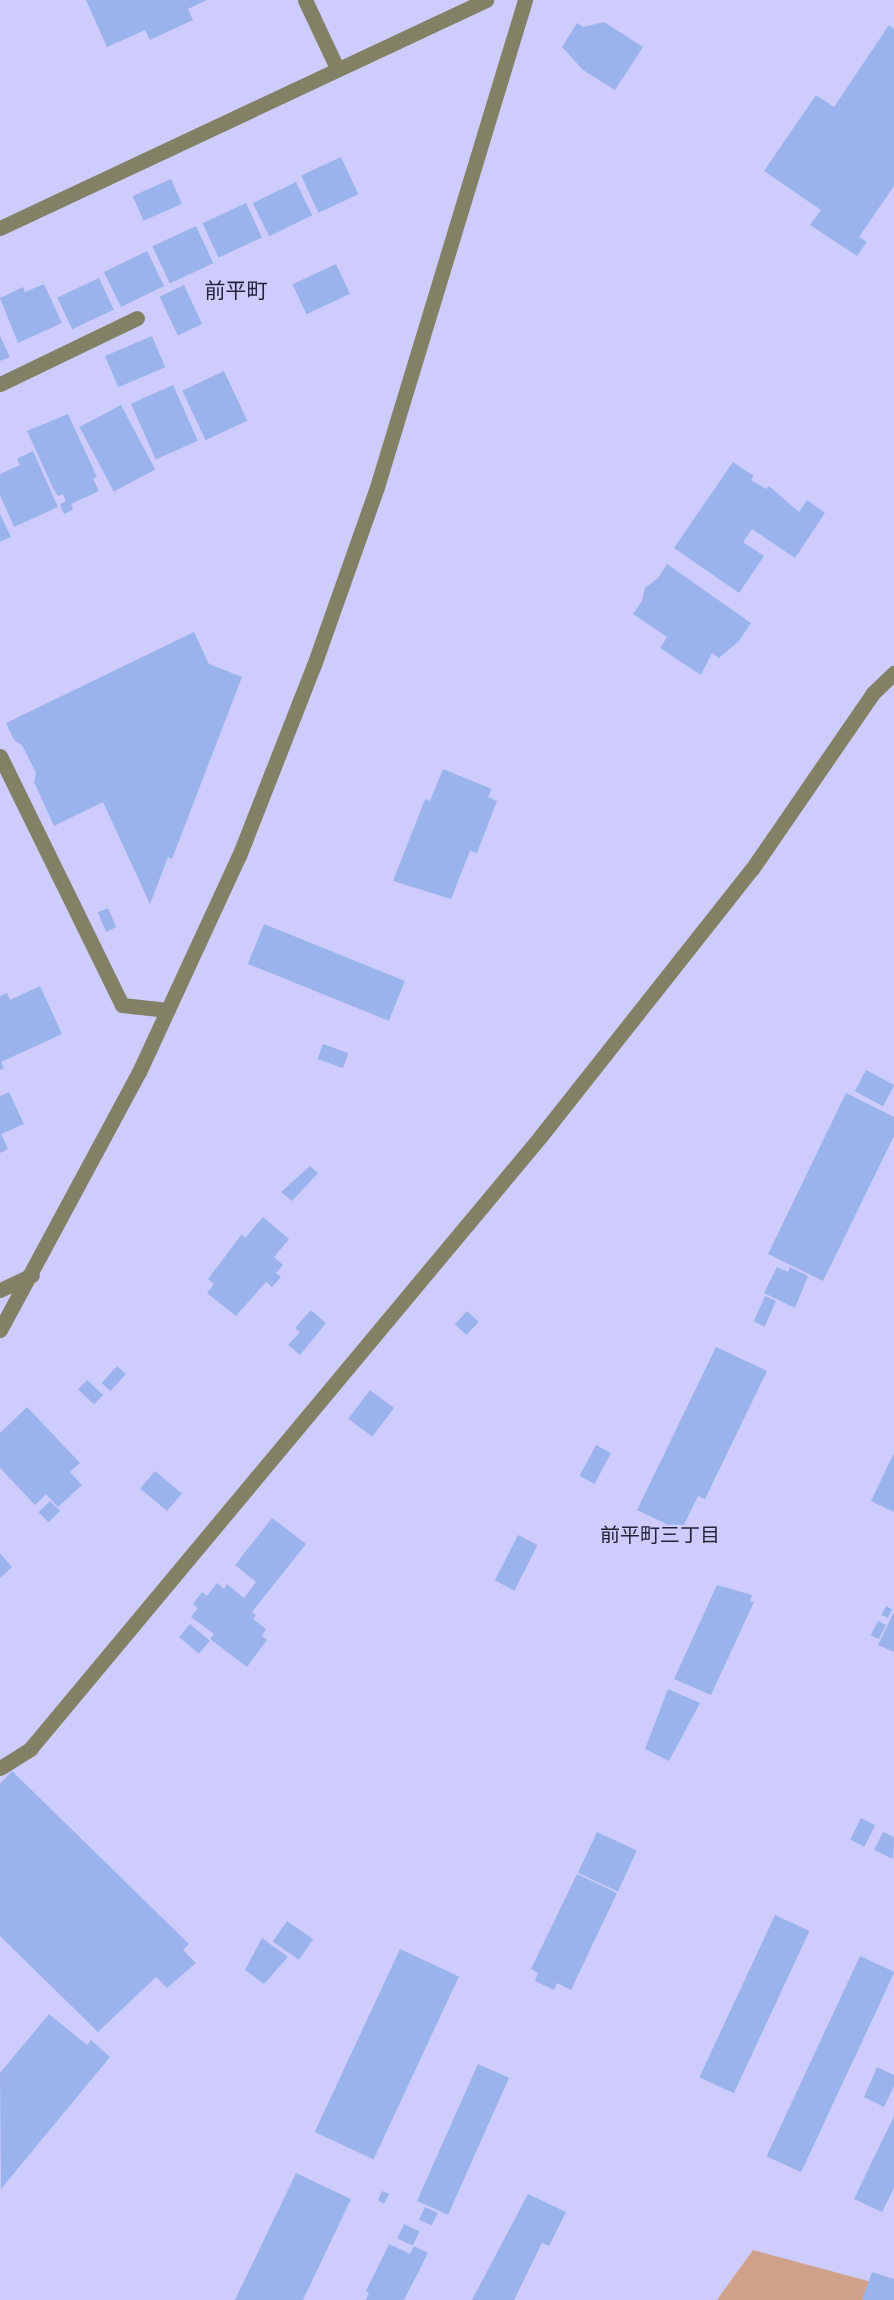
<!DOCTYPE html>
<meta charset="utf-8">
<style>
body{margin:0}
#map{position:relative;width:894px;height:2300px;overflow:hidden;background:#ceccfd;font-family:Roboto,"Noto Sans JP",sans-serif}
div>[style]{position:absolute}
.green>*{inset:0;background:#cfa18b}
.building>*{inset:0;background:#9bb3ec;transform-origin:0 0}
.minor>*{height:15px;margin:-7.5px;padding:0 7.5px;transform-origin:7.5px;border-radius:7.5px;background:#828166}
span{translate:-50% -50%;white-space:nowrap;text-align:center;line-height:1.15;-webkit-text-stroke:4.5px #ceccfd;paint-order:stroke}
.neighbourhood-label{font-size:20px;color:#25233a}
.quarter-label{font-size:21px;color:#25233a}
</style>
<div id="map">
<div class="green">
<i style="clip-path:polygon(753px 2250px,894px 2288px,894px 2300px,717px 2300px)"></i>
</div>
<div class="building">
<i style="clip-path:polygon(86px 0,207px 0,188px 9px,193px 20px,150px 40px,145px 30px,107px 47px)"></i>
<i style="clip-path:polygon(604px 22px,643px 47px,615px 90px,583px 70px,562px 47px,577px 23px,583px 27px)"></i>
<i style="clip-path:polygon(889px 25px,894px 29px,894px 186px,859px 237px,867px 242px,857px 256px,810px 225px,821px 210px,764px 171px,816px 95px,834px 107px)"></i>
<i style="left:341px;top:157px;width:41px;height:44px;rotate:65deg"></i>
<i style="left:171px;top:179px;width:27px;height:42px;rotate:66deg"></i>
<i style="left:296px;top:182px;width:37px;height:48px;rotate:64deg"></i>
<i style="left:246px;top:203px;width:38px;height:48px;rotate:65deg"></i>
<i style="left:196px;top:226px;width:41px;height:48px;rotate:65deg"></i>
<i style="left:147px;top:251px;width:39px;height:48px;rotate:64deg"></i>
<i style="left:336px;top:264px;width:33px;height:48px;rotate:65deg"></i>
<i style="left:99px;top:278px;width:35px;height:46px;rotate:65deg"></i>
<i style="clip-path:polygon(44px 284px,62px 323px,18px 343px,0 298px,23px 287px,25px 292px)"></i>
<i style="left:184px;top:285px;width:43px;height:27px;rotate:65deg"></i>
<i style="clip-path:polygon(0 336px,10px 357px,0 361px)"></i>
<i style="left:152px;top:336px;width:34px;height:51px;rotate:67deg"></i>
<i style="left:224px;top:371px;width:55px;height:46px;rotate:65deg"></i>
<i style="left:173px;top:385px;width:61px;height:46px;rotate:66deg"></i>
<i style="left:121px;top:405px;width:73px;height:47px;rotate:62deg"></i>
<i style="clip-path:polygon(68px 414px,97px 477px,93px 479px,99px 491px,71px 504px,73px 510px,64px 514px,60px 504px,66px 501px,63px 494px,58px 496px,53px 488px,27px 431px)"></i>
<i style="clip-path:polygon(33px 451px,58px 507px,14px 527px,0 495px,0 474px,20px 465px,17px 459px)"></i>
<i style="clip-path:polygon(733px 462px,754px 476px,751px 480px,766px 489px,769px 486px,799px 512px,807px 500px,825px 513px,795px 558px,752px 529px,743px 542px,764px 556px,739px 593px,674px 548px)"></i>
<i style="clip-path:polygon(0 514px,11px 537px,0 542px)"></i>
<i style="clip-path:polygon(667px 564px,751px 623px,739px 641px,719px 658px,712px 653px,701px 675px,660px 648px,667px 637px,633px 614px,642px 601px,645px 588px,658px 578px)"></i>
<i style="clip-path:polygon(194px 632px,209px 664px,242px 677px,172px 859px,168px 857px,150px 904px,103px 802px,54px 826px,34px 782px,36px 773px,22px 745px,14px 740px,6px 723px)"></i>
<i style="clip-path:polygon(443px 769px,492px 789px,488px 797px,497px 801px,477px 853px,470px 851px,451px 899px,393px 881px,425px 799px,430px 801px)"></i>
<i style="left:108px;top:908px;width:21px;height:11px;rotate:67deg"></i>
<i style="left:264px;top:924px;width:152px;height:43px;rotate:22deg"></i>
<i style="clip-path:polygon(40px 986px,62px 1034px,1px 1062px,4px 1068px,0 1070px,0 996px,7px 993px,10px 1000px)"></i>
<i style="left:323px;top:1044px;width:27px;height:16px;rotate:20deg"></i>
<i style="left:866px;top:1070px;width:32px;height:24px;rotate:28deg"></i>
<i style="clip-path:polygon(9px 1092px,24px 1124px,1px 1134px,8px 1149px,0 1153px,0 1096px)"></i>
<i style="clip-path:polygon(846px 1093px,894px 1117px,894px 1136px,823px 1281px,768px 1254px)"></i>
<i style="clip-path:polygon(310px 1166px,318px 1173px,292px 1201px,281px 1192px)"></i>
<i style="clip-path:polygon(263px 1217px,289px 1239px,274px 1257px,283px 1265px,276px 1273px,281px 1277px,272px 1287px,266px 1282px,236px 1316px,207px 1293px,214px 1284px,208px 1279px,242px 1234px,245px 1238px)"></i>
<i style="clip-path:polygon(777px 1267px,788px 1272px,790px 1267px,808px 1276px,795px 1308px,764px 1293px)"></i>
<i style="left:765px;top:1296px;width:12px;height:28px;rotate:24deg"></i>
<i style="clip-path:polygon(311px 1310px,326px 1323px,300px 1355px,288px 1345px,300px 1332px,295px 1328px)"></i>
<i style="left:467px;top:1311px;width:16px;height:18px;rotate:43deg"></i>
<i style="clip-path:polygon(716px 1347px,767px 1371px,705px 1499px,698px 1496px,681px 1531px,637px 1510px)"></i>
<i style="left:117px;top:1366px;width:12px;height:23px;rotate:42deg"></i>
<i style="left:87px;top:1380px;width:22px;height:13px;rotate:43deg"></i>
<i style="left:370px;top:1390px;width:30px;height:36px;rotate:37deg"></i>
<i style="clip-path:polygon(27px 1407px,80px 1463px,70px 1472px,82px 1485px,58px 1507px,46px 1494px,35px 1505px,0 1468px,0 1433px)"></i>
<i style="left:596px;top:1445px;width:17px;height:35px;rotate:28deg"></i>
<i style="clip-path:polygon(894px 1453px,894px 1512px,871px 1501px)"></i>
<i style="left:155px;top:1471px;width:35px;height:23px;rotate:40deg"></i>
<i style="left:50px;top:1501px;width:14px;height:16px;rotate:45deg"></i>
<i style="clip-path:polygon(272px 1518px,306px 1544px,252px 1612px,256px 1615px,253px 1619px,266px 1629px,262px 1636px,267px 1640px,247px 1667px,210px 1639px,214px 1634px,191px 1617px,198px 1608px,193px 1604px,202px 1592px,207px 1596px,217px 1583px,224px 1589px,227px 1584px,244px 1598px,256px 1582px,235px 1565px)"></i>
<i style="left:518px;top:1535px;width:22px;height:51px;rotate:27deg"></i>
<i style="clip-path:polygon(0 1553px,12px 1567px,0 1578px)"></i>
<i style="clip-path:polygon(717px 1585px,752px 1595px,750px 1601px,754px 1602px,711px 1695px,674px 1679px)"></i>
<i style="left:886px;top:1606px;width:7px;height:10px;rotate:27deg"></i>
<i style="clip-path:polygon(894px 1612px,894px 1652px,878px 1645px)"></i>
<i style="left:878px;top:1621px;width:9px;height:16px;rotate:27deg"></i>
<i style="left:190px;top:1624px;width:26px;height:17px;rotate:40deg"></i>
<i style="clip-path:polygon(668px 1689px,700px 1703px,669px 1761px,645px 1749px)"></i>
<i style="clip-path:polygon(12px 1771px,189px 1944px,183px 1950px,196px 1963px,167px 1988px,156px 1977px,98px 2032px,0 1936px,0 1784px)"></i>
<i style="left:861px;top:1818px;width:16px;height:24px;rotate:27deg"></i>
<i style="left:597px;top:1832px;width:44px;height:45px;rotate:25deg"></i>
<i style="clip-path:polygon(883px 1832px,894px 1837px,893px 1859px,874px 1850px)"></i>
<i style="clip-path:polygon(577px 1874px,617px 1893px,571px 1990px,557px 1983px,554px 1990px,535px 1981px,538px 1973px,531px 1969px)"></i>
<i style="left:775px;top:1915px;width:38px;height:179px;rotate:25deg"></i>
<i style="left:287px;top:1921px;width:32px;height:25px;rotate:35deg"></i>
<i style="clip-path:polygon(262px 1938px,288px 1957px,264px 1984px,245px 1970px)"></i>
<i style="left:400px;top:1949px;width:65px;height:202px;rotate:25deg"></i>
<i style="left:860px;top:1956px;width:38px;height:221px;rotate:25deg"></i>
<i style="clip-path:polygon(49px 2014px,87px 2045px,91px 2040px,110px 2057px,1px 2189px,0 2073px)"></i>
<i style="left:478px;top:2064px;width:34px;height:150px;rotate:24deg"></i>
<i style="clip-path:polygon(877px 2067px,894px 2075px,894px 2086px,884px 2107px,864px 2097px)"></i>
<i style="clip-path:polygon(894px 2116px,894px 2188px,882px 2212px,854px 2199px)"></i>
<i style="clip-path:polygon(296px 2173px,351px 2199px,303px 2300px,235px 2300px)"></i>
<i style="clip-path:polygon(382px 2191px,389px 2194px,384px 2204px,378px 2200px)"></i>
<i style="clip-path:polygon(528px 2194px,566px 2212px,549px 2246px,542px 2243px,514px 2300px,472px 2300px)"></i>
<i style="left:425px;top:2207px;width:14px;height:14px;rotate:25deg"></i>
<i style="left:404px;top:2224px;width:17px;height:16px;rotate:25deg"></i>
<i style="clip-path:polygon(389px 2244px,410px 2254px,414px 2246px,428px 2253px,404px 2300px,366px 2300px,369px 2293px,366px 2291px)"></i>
<i style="clip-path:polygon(872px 2272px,894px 2279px,894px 2300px,862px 2300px)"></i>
</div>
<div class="minor">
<i style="left:305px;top:0;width:75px;rotate:64.8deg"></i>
<i style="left:0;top:228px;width:537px;rotate:-25.13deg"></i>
<i style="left:0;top:384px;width:152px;rotate:-25.7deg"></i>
<i style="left:0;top:756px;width:277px;rotate:63.9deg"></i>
<i style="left:122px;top:1005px;width:46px;rotate:6.2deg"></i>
<i style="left:0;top:1290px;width:35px;rotate:-25deg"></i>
<i style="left:0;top:1330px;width:293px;rotate:-61.7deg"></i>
<i style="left:139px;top:1072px;width:238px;rotate:-65.2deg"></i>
<i style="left:239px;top:856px;width:205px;rotate:-68.6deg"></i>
<i style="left:314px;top:665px;width:189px;rotate:-70.5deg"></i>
<i style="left:377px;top:487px;width:509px;rotate:-73.1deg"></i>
<i style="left:0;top:1768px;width:36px;rotate:-32deg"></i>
<i style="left:30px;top:1749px;width:797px;rotate:-50.19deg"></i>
<i style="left:540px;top:1137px;width:342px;rotate:-51.7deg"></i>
<i style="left:752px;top:869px;width:214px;rotate:-55.5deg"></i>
<i style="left:873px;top:693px;width:29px;rotate:-44deg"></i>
</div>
<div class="neighbourhood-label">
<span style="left:660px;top:1535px">前平町三丁目</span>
</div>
<div class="quarter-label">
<span style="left:236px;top:291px">前平町</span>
</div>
</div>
